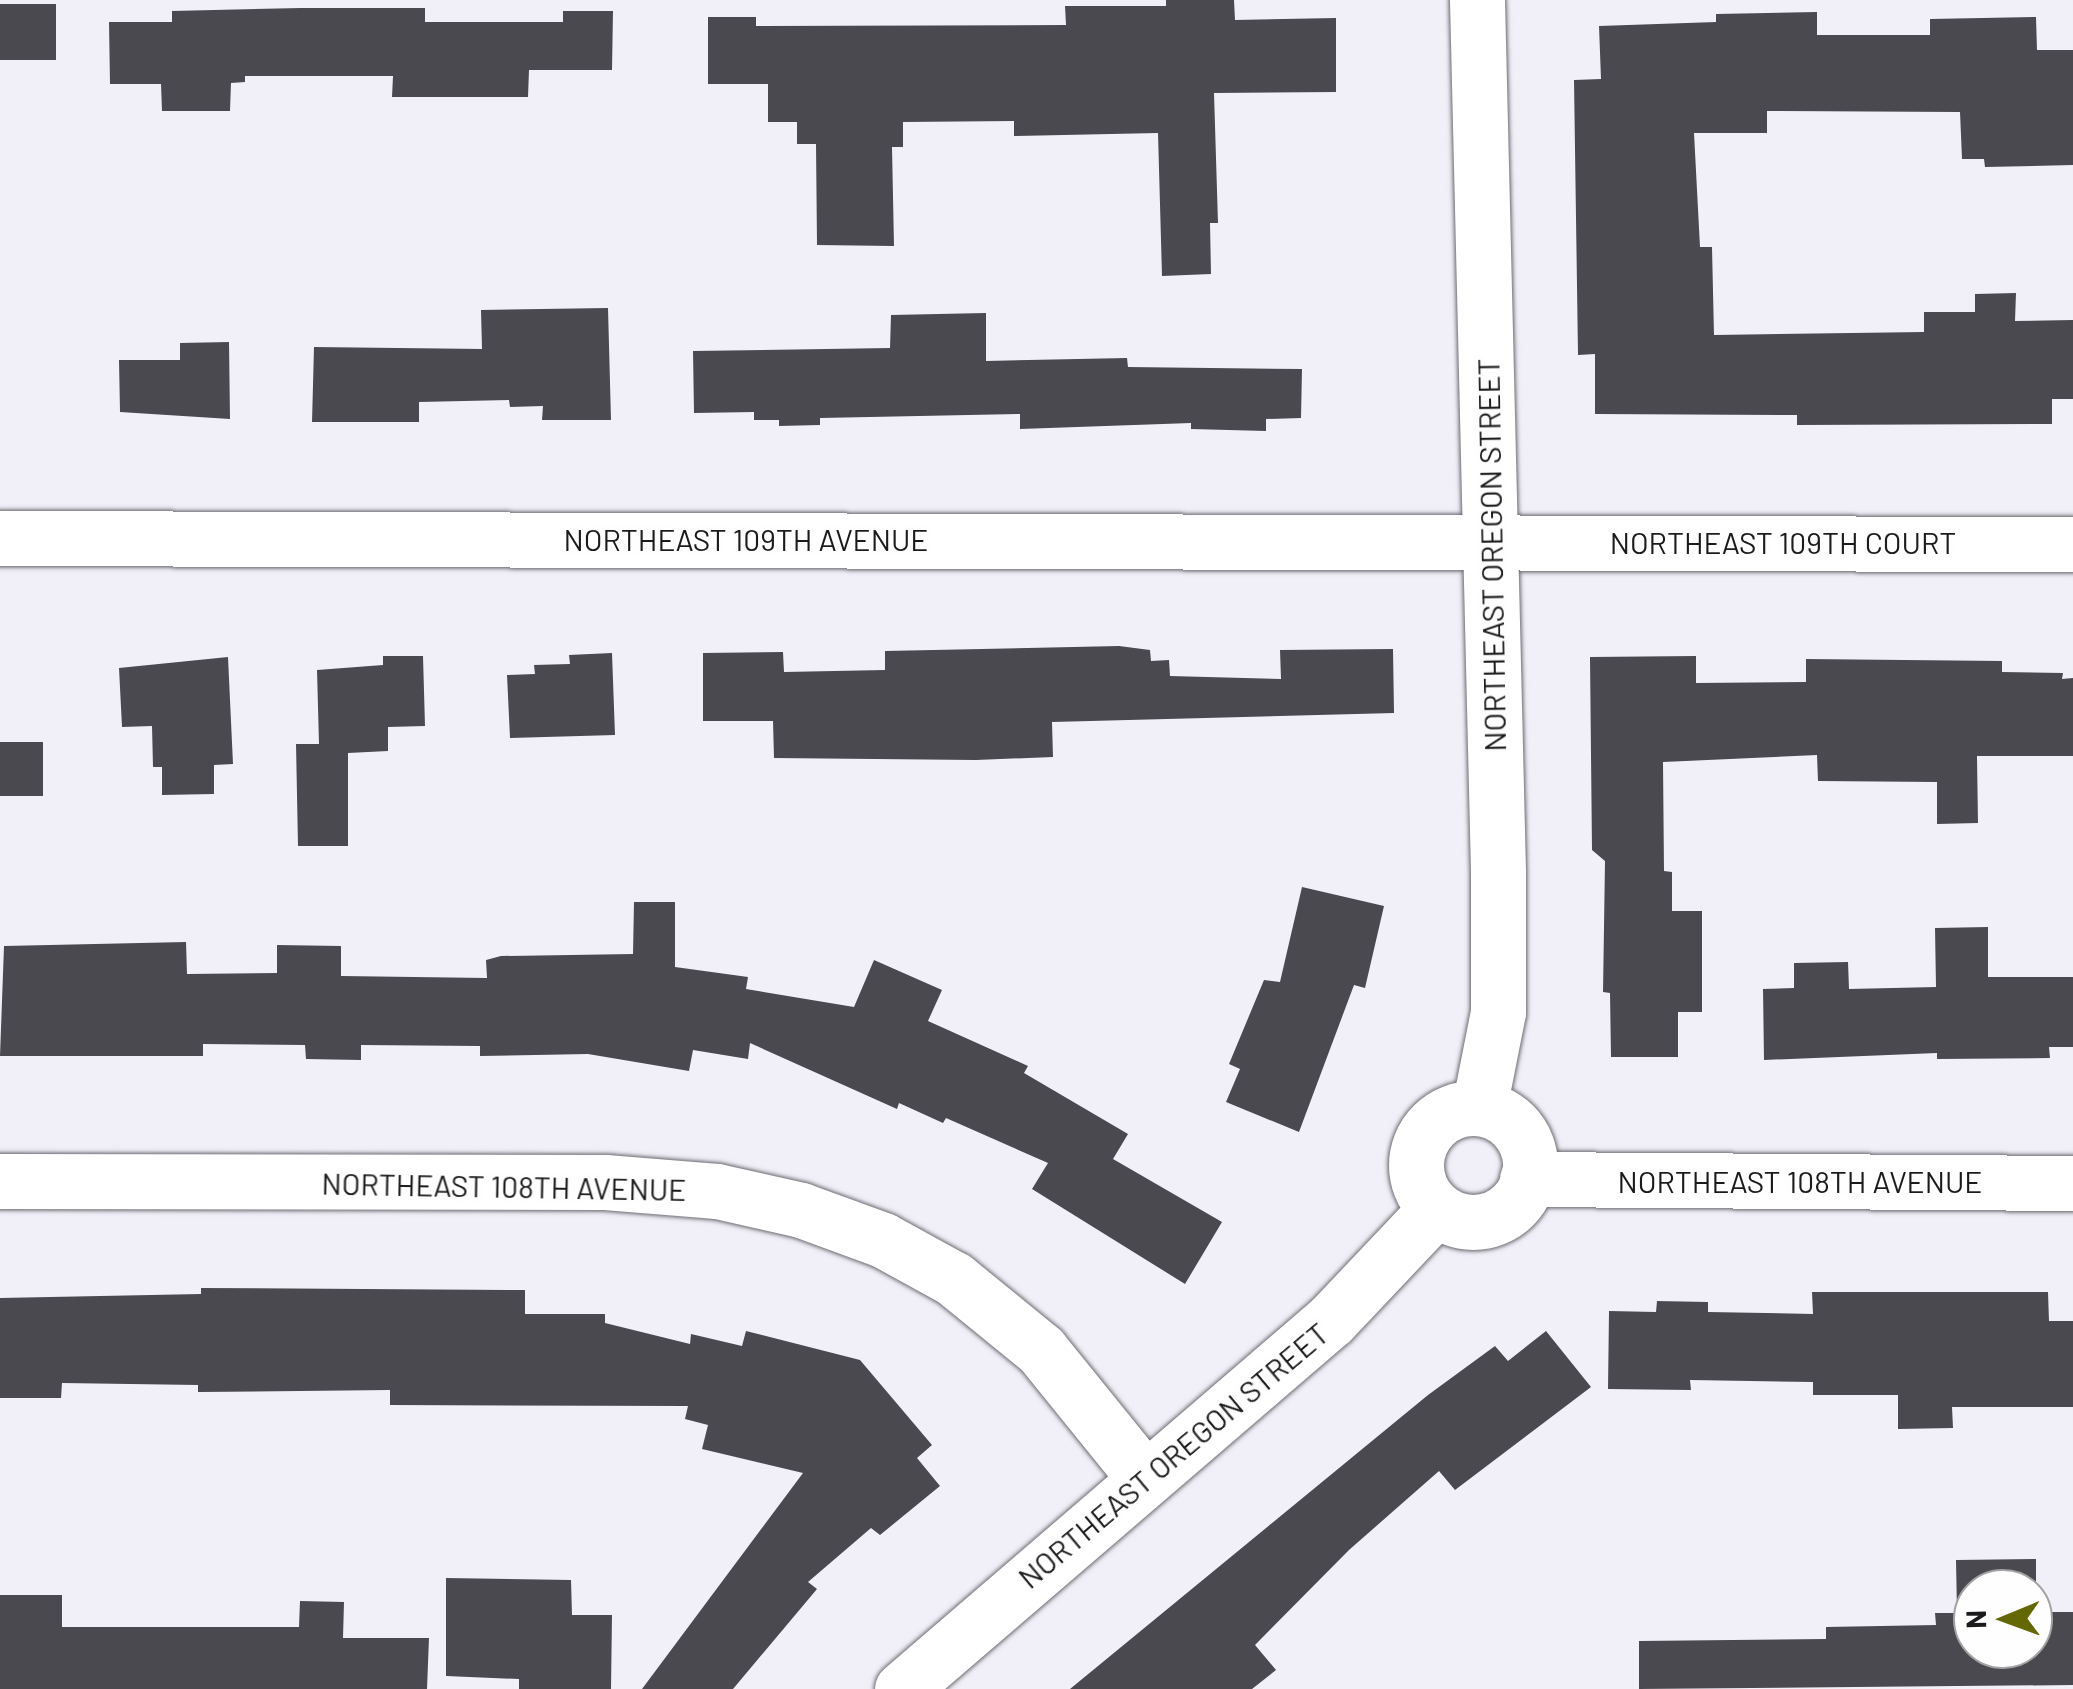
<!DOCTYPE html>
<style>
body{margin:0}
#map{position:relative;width:2073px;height:1689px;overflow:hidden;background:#f1f0f8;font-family:Barlow,sans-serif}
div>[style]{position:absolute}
.building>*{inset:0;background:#4a494f;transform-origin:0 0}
.roads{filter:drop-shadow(0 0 2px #6d6c73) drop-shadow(0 0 2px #6d6c73)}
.minor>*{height:55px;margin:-27.5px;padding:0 27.5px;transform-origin:27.5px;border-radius:27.5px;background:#fff}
.minor>.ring{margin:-27.5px;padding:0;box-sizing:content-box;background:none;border:55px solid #fff;border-radius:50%}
span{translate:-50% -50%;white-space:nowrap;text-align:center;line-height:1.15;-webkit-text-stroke:10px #fefefe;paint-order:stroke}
.street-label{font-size:30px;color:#1b1b1d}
.north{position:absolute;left:1953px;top:1569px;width:100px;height:100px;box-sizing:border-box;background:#fefefe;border:2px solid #a3a3a4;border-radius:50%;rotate:269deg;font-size:28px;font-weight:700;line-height:40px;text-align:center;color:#1b1b1d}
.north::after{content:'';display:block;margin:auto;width:35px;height:45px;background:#636704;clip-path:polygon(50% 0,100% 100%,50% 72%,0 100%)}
</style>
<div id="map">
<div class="building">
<i style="clip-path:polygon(1166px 0,1234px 0,1235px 20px,1336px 18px,1336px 92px,1214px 93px,1218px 223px,1210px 223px,1211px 274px,1162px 276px,1158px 133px,1014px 136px,1014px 121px,903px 122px,903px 147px,892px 147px,894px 246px,817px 245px,816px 144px,797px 144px,797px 122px,768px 122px,768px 84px,708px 84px,708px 17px,756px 17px,756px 26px,1066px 25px,1065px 6px,1166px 6px)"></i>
<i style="left:0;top:4px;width:56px;height:56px"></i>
<i style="clip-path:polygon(301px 8px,425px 8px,425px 22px,563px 22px,563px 11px,613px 11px,612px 70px,529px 70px,528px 97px,392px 97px,393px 76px,245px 76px,245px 82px,231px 83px,230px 111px,162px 111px,161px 84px,110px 84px,109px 22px,172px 22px,172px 11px)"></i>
<i style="clip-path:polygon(1817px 12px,1817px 35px,1930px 35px,1930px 19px,2036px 17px,2037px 50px,2073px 50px,2073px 165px,1985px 167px,1984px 159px,1962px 159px,1960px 112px,1767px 111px,1767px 133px,1694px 133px,1700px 247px,1712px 247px,1714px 335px,1924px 332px,1924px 312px,1975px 312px,1975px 294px,2016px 293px,2015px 321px,2073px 320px,2073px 399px,2052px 399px,2052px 424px,1797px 425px,1797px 415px,1595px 414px,1595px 354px,1578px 355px,1574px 80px,1601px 79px,1599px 26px,1716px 22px,1716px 14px)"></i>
<i style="clip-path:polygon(608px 308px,611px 420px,542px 420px,543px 406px,510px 407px,509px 400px,419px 402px,419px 422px,312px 422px,314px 347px,482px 349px,481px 310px)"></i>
<i style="clip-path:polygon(986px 313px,986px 361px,1127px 358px,1128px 367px,1302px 369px,1301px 418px,1266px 419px,1266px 431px,1191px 429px,1191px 423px,1020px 429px,1020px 414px,820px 418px,820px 425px,779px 426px,779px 420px,754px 420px,754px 412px,694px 413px,693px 351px,890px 348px,891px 315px)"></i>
<i style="clip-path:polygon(229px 342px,230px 419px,120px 412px,119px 360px,180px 360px,180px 343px)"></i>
<i style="clip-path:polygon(1119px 646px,1150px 650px,1151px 661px,1169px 660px,1170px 676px,1281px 679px,1280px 650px,1393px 649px,1394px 713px,1052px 722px,1053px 757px,976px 760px,774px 758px,773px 721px,703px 721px,703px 653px,783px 652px,784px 672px,885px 670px,885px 651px)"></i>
<i style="clip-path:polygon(612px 653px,615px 735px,510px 738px,507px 675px,535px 674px,534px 665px,570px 664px,569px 655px)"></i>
<i style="clip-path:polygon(383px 656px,423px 656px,425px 726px,388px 727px,388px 751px,348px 753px,348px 846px,298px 846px,296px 744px,319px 744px,317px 670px,383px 665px)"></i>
<i style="clip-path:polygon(1696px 656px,1696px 683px,1806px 682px,1806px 659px,2002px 661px,2002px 672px,2063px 673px,2062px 679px,2073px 678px,2073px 756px,1977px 756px,1978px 823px,1937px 824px,1937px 782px,1818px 781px,1817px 755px,1663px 762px,1664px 871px,1672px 872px,1672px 911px,1702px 911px,1702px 1012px,1678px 1012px,1678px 1057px,1611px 1057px,1610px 993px,1603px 992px,1605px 861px,1592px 850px,1590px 657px)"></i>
<i style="clip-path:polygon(228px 657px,233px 764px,214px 765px,214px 794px,162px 795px,162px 767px,153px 767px,152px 726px,122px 727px,119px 668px)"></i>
<i style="left:0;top:742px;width:43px;height:54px"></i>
<i style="clip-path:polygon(1302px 887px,1384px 906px,1365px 988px,1354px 985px,1299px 1132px,1226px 1102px,1240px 1069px,1229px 1064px,1264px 980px,1280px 982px)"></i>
<i style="clip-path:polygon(634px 902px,675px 902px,675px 967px,748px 977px,746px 989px,854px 1007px,874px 960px,942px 990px,928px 1021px,1028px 1066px,1024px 1073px,1128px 1134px,1113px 1159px,1222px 1222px,1185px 1284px,1032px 1189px,1048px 1163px,946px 1118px,943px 1123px,899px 1103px,897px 1109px,750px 1043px,748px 1059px,693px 1050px,689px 1071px,588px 1054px,480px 1056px,480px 1046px,361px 1045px,361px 1060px,306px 1059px,305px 1045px,203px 1044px,203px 1056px,0 1056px,4px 946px,186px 942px,187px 974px,277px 973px,277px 945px,341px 946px,341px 976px,487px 978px,486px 960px,501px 956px,633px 954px)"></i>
<i style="clip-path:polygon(1988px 927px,1988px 977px,2073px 977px,2073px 1047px,2049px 1047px,2050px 1058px,1937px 1059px,1937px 1053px,1764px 1060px,1763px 989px,1794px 988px,1794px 963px,1848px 962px,1849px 989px,1936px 987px,1935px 928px)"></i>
<i style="clip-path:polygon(201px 1288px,525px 1290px,525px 1314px,605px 1314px,605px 1323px,690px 1344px,691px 1334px,742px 1346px,746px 1331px,860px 1360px,932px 1445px,917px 1458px,940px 1486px,880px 1535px,871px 1528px,808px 1582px,817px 1589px,733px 1689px,642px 1689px,803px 1473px,702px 1449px,708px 1425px,685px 1419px,688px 1406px,390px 1405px,390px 1390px,198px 1392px,198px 1385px,62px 1383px,61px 1398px,0 1398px,0 1298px,201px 1294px)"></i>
<i style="clip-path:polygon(1812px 1292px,2048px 1292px,2049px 1321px,2073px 1321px,2073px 1407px,1952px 1407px,1953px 1428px,1898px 1429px,1898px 1395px,1813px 1395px,1813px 1382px,1690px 1380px,1691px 1390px,1608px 1389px,1609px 1311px,1656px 1312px,1657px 1301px,1708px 1302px,1708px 1312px,1813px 1314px)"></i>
<i style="clip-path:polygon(1546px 1331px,1591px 1387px,1455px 1490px,1439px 1471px,1349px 1550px,1255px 1645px,1276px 1670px,1252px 1689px,1070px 1689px,1428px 1395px,1495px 1346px,1508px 1361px)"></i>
<i style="clip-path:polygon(evenodd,2036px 1559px,2036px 1612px,2073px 1612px,2073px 1685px,1639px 1689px,1639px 1641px,1826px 1639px,1826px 1627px,1936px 1625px,1935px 1613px,1957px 1613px,1956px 1560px,2036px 1559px,1973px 1589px,2033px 1589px,2033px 1649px,1973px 1649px,1973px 1589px)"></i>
<i style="clip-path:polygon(446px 1578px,571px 1580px,572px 1615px,612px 1615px,611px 1689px,519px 1689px,519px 1679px,446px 1676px)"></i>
<i style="clip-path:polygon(0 1595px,62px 1595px,62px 1627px,299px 1627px,300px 1601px,344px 1602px,343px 1638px,429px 1638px,427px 1689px,0 1689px)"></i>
</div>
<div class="roads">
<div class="minor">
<i style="left:1477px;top:0;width:873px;rotate:88.62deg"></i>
<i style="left:1498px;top:873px;width:139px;rotate:90deg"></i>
<i style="left:1498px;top:1012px;width:98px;rotate:101.2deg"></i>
<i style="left:0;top:538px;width:2073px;rotate:0.17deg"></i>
<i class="ring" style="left:1416px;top:1108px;width:59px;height:59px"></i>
<i style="left:1527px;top:1179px;width:546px;rotate:0.42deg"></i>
<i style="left:0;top:1181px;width:605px;rotate:0.09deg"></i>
<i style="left:605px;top:1182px;width:112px;rotate:4.6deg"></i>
<i style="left:717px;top:1191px;width:86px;rotate:12.7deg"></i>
<i style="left:801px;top:1210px;width:87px;rotate:20.1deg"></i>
<i style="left:883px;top:1240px;width:81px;rotate:28.8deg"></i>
<i style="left:954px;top:1279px;width:112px;rotate:39.2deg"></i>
<i style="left:1041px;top:1350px;width:164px;rotate:51deg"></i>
<i style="left:902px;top:1689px;width:566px;rotate:-40.7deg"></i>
<i style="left:1331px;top:1320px;width:150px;rotate:-46.6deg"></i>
</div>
</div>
<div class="street-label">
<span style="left:746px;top:539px">NORTHEAST 109TH AVENUE</span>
<span style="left:1783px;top:542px">NORTHEAST 109TH COURT</span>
<span style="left:1491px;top:555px;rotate:-91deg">NORTHEAST OREGON STREET</span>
<span style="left:1800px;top:1181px">NORTHEAST 108TH AVENUE</span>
<span style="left:504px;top:1186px;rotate:1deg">NORTHEAST 108TH AVENUE</span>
<span style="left:1173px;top:1455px;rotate:-40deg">NORTHEAST OREGON STREET</span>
</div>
<div class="north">N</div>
</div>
